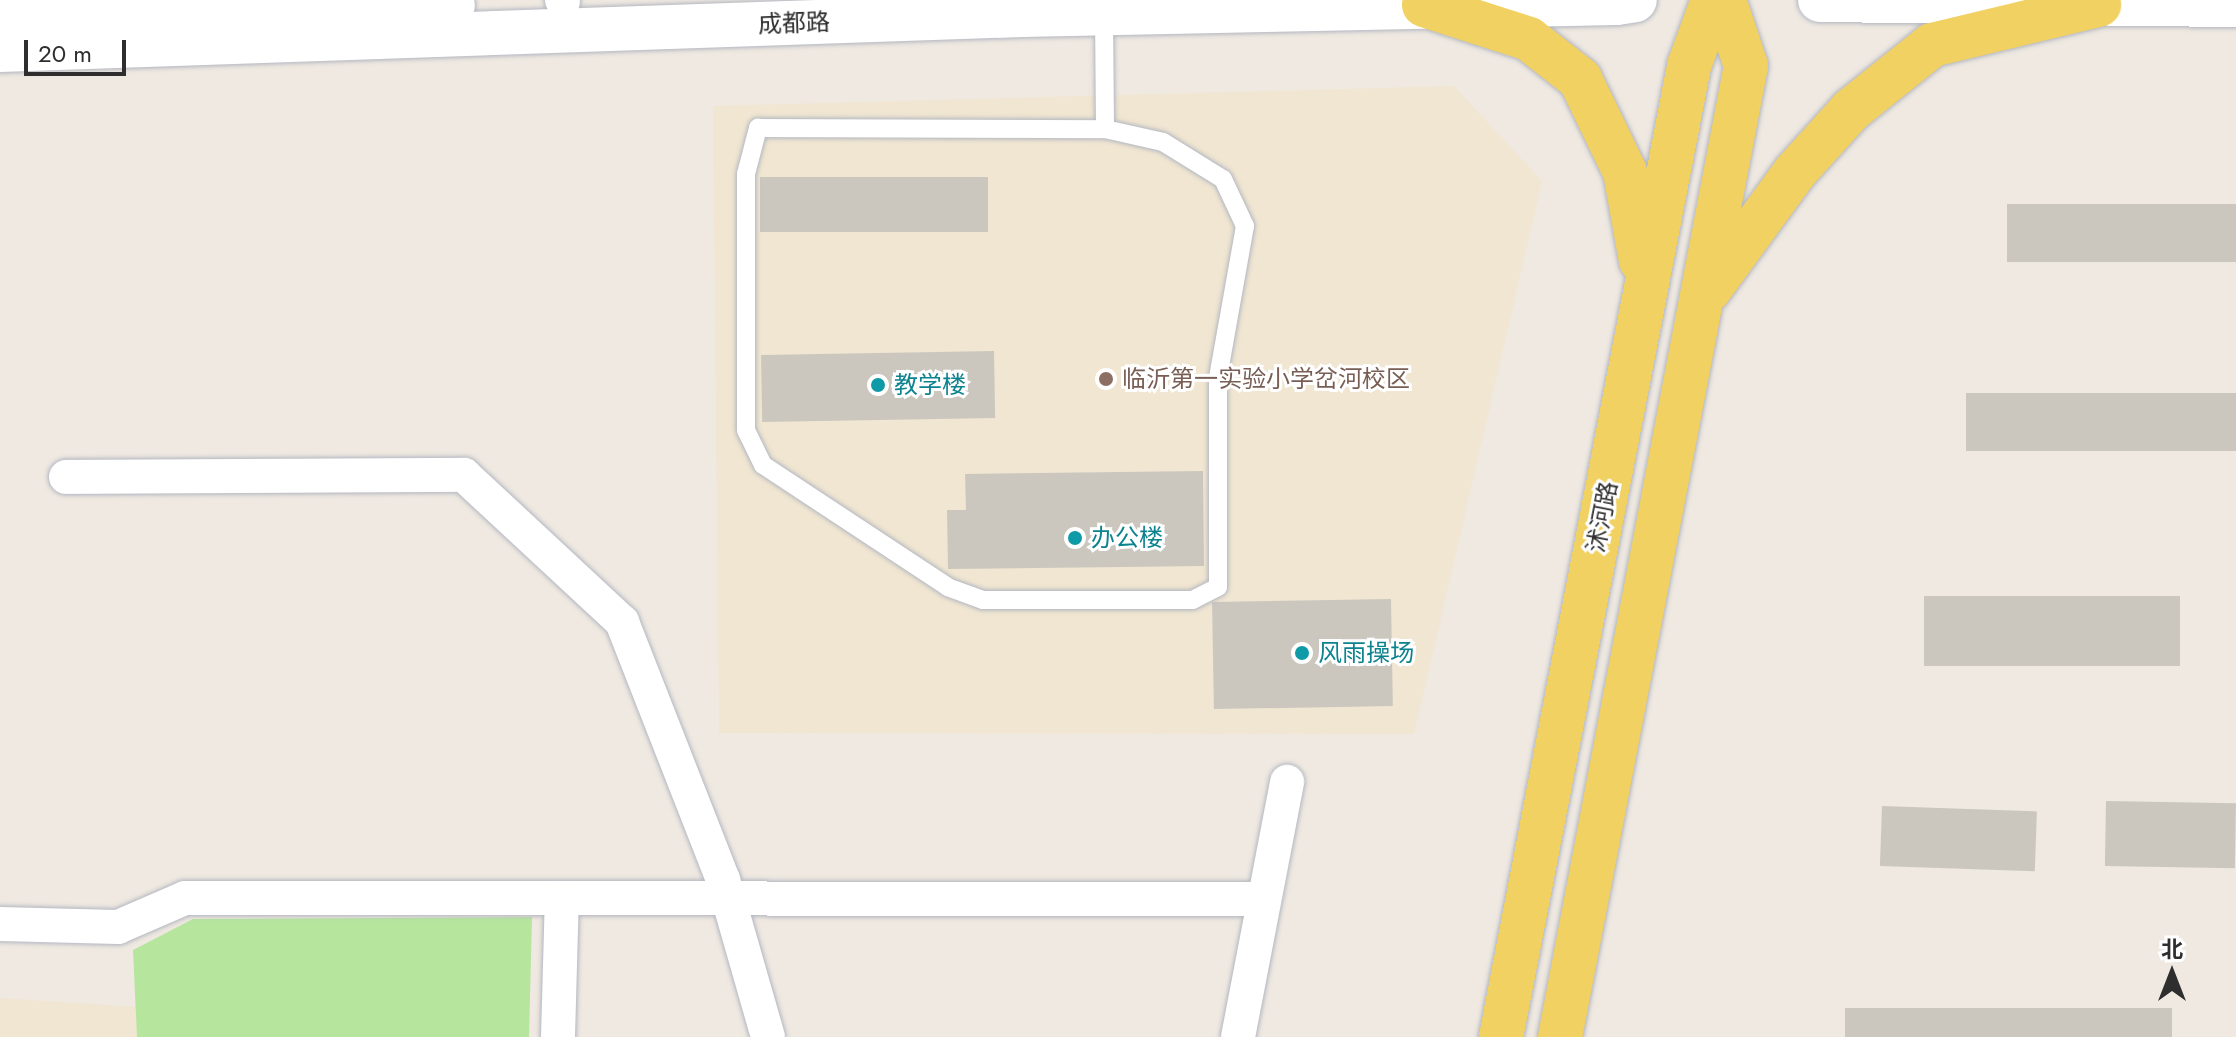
<!DOCTYPE html>
<meta charset="utf-8">
<style>
body{margin:0}
#map{position:relative;width:2236px;height:1037px;overflow:hidden;background:#efe9e1;font-family:Jost,"Noto Sans SC",sans-serif}
div>[style]{position:absolute}
.education>*{inset:0;background:#f0e6d1}
.green>*{inset:0;background:#b6e59e}
.building>*{inset:0;background:#cbc7bf;transform-origin:0 0}
.roads{filter:drop-shadow(0 0 2px #b4b7c1) drop-shadow(0 0 2px #b4b7c1)}
.lane>*{height:18px;margin:-9px;padding:0 9px;transform-origin:9px;border-radius:9px;background:#fff}
.street>*{height:34px;margin:-17px;padding:0 17px;transform-origin:17px;border-radius:17px;background:#fff}
.secondary>*{height:44px;margin:-22px;padding:0 22px;transform-origin:22px;border-radius:22px;background:#fff}
.primary>*{height:44px;margin:-22px;padding:0 22px;transform-origin:22px;border-radius:22px;background:#f2d163}
.dots>*{width:22px;height:22px;translate:-50% -50%;box-sizing:border-box;border:4px solid #fff;border-radius:50%}
span{translate:-50% -50%;white-space:nowrap;text-align:center;line-height:1.15;-webkit-text-stroke:6px #fff;paint-order:stroke}
.street-label{font-size:24px;color:#2e2e2e}
.education-label{font-size:24px;color:#785e54}
.left{translate:0 -50%;text-align:left}
.culture-label{font-size:24px;color:#0d838f}
.north{position:absolute;left:2132px;top:933px;width:80px;height:80px;-webkit-text-stroke:6px #fff;paint-order:stroke;rotate:0deg;font-size:22px;font-weight:700;line-height:32px;text-align:center;color:#2e2e2e}
.north::after{content:'';display:block;margin:auto;width:28px;height:36px;background:#2e2e2e;clip-path:polygon(50% 0,100% 100%,50% 72%,0 100%)}
.scale{position:absolute;left:24px;top:40px;width:102px;height:36px;box-sizing:border-box;border:4px solid #2e2e2e;border-top:0;padding-left:10px;font-size:24px;line-height:28px;white-space:nowrap;color:#2e2e2e;-webkit-text-stroke:6px #fff;paint-order:stroke}
</style>
<div id="map">
<div class="education">
<i style="clip-path:polygon(1454px 86px,1542px 181px,1414px 734px,719px 733px,713px 106px)"></i>
<i style="clip-path:polygon(0 998px,137px 1007px,137px 1037px,0 1037px)"></i>
</div>
<div class="green">
<i style="clip-path:polygon(532px 917px,529px 1037px,137px 1037px,133px 950px,193px 919px)"></i>
</div>
<div class="building">
<i style="left:760px;top:177px;width:228px;height:55px"></i>
<i style="left:2236px;top:204px;width:58px;height:229px;rotate:90deg"></i>
<i style="left:994px;top:351px;width:67px;height:233px;rotate:89deg"></i>
<i style="left:2236px;top:393px;width:58px;height:270px;rotate:90deg"></i>
<i style="clip-path:polygon(1203px 471px,1204px 566px,948px 569px,947px 510px,966px 510px,965px 474px)"></i>
<i style="left:1924px;top:596px;width:256px;height:70px"></i>
<i style="left:1391px;top:599px;width:107px;height:179px;rotate:89deg"></i>
<i style="left:2106px;top:801px;width:130px;height:65px;rotate:1deg"></i>
<i style="left:1882px;top:806px;width:155px;height:60px;rotate:2deg"></i>
<i style="left:1845px;top:1008px;width:327px;height:29px"></i>
</div>
<div class="roads">
<div class="lane">
<i style="left:1104px;top:13px;width:116px;rotate:89.5deg"></i>
<i style="left:1105px;top:129px;width:59px;rotate:12.6deg"></i>
<i style="left:1163px;top:142px;width:70px;rotate:31.7deg"></i>
<i style="left:1223px;top:179px;width:52px;rotate:64.9deg"></i>
<i style="left:1245px;top:226px;width:154px;rotate:100.1deg"></i>
<i style="left:1218px;top:378px;width:209px;rotate:90deg"></i>
<i style="left:1218px;top:587px;width:28px;rotate:153deg"></i>
<i style="left:1193px;top:600px;width:210px;rotate:180deg"></i>
<i style="left:983px;top:600px;width:37px;rotate:-160deg"></i>
<i style="left:948px;top:587px;width:222px;rotate:-146.6deg"></i>
<i style="left:763px;top:465px;width:39px;rotate:-116deg"></i>
<i style="left:746px;top:430px;width:256px;rotate:-90deg"></i>
<i style="left:746px;top:174px;width:48px;rotate:-75.4deg"></i>
<i style="left:758px;top:128px;width:347px;rotate:0.2deg"></i>
</div>
<div class="street">
<i style="left:562px;top:0;width:2px;rotate:63deg"></i>
<i style="left:66px;top:477px;width:398px;rotate:-0.3deg"></i>
<i style="left:464px;top:475px;width:216px;rotate:42.9deg"></i>
<i style="left:622px;top:622px;width:277px;rotate:68.6deg"></i>
<i style="left:723px;top:880px;width:163px;rotate:74deg"></i>
<i style="left:0;top:924px;width:118px;rotate:1.5deg"></i>
<i style="left:118px;top:927px;width:73px;rotate:-23.4deg"></i>
<i style="left:185px;top:898px;width:1079px;rotate:0.05deg"></i>
<i style="left:558px;top:1037px;width:139px;rotate:-88.4deg"></i>
<i style="left:1238px;top:1037px;width:260px;rotate:-79.1deg"></i>
</div>
<div class="secondary">
<i style="left:1820px;top:0;width:416px;rotate:0.7deg"></i>
<i style="left:0;top:17px;width:453px;rotate:-1.5deg"></i>
<i style="left:0;top:50px;width:1023px;rotate:-1.96deg"></i>
<i style="left:1022px;top:15px;width:595px;rotate:-1.16deg"></i>
<i style="left:1617px;top:3px;width:18px;rotate:-9deg"></i>
</div>
<div class="primary">
<i style="left:1424px;top:5px;width:110px;rotate:17.9deg"></i>
<i style="left:1529px;top:39px;width:65px;rotate:38.1deg"></i>
<i style="left:1580px;top:79px;width:103px;rotate:64.2deg"></i>
<i style="left:1625px;top:172px;width:90px;rotate:79.8deg"></i>
<i style="left:1709px;top:290px;width:146px;rotate:-53.9deg"></i>
<i style="left:1795px;top:172px;width:84px;rotate:-47.9deg"></i>
<i style="left:1851px;top:110px;width:104px;rotate:-38.7deg"></i>
<i style="left:1932px;top:45px;width:172px;rotate:-13.5deg"></i>
<i style="left:1501px;top:1037px;width:989px;rotate:-79.04deg"></i>
<i style="left:1689px;top:66px;width:70px;rotate:-70deg"></i>
<i style="left:1560px;top:1037px;width:989px;rotate:-79.16deg"></i>
<i style="left:1746px;top:66px;width:70px;rotate:-108.4deg"></i>
</div>
</div>
<div class="dots">
<i style="left:1106px;top:379px;background:#8d6e63"></i>
<i style="left:878px;top:385px;background:#0f9aa8"></i>
<i style="left:1075px;top:538px;background:#0f9aa8"></i>
<i style="left:1302px;top:653px;background:#0f9aa8"></i>
</div>
<div class="street-label">
<span style="left:794px;top:23px;rotate:-2deg">成都路</span>
<span style="left:1602px;top:517px;rotate:-79deg">沭河路</span>
</div>
<div class="education-label">
<span class="left" style="left:1122px;top:379px">临沂第一实验小学岔河校区</span>
</div>
<div class="culture-label">
<span class="left" style="left:894px;top:385px">教学楼</span>
<span class="left" style="left:1091px;top:538px">办公楼</span>
<span class="left" style="left:1318px;top:653px">风雨操场</span>
</div>
<div class="north">北</div>
<div class="scale">20 m</div>
</div>
